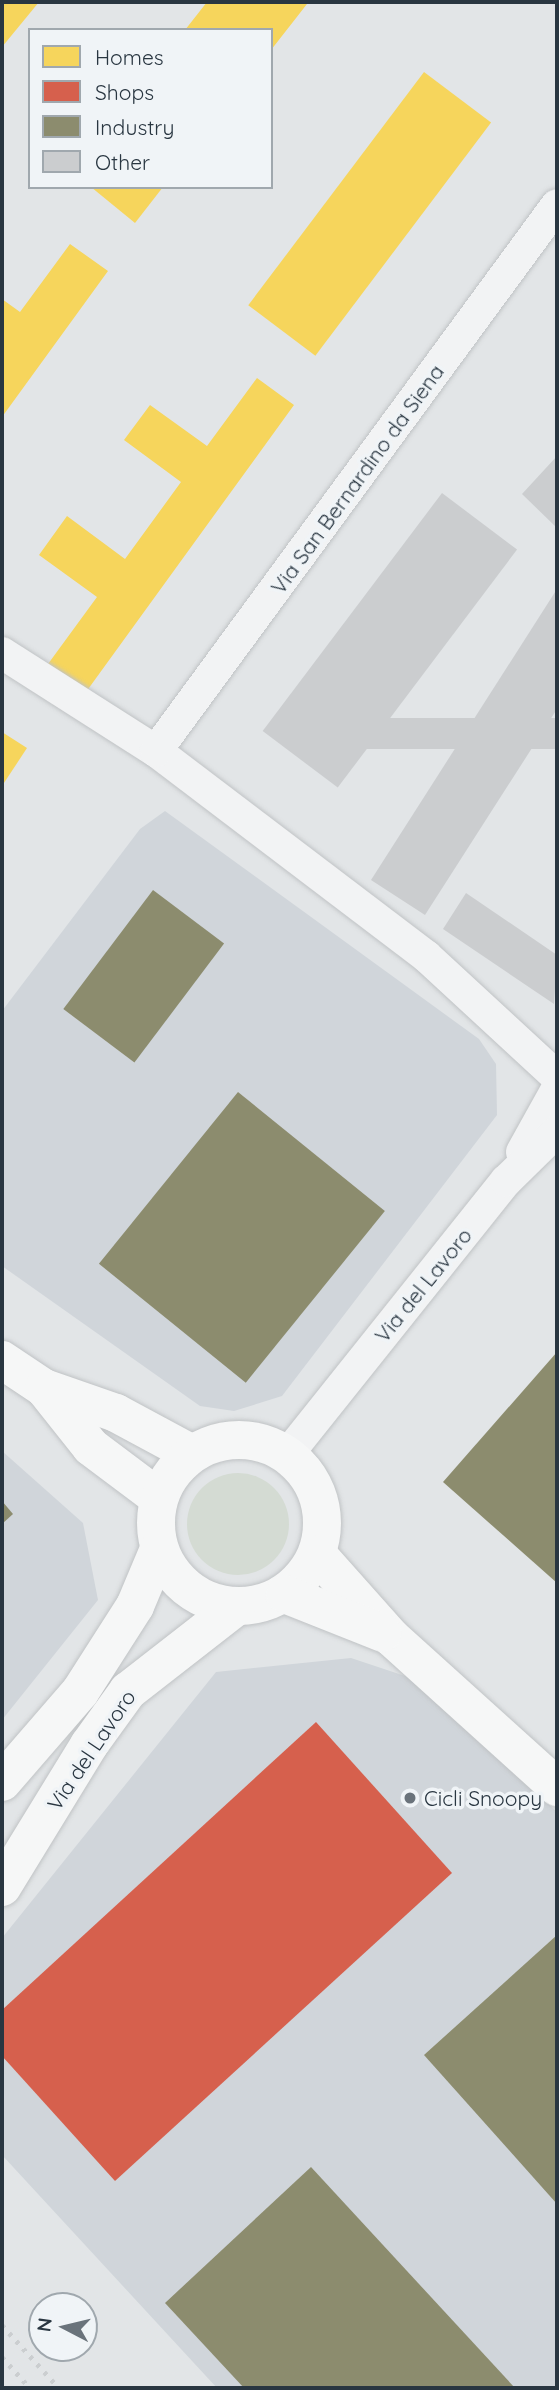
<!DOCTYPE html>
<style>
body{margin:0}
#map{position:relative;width:559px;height:2390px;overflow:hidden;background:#e2e5e7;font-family:Quicksand,sans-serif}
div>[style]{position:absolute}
.built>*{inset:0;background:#d0d5da}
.green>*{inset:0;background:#d4dbd3}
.round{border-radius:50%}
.homes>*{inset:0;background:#f6d55c;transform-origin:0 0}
.shops>*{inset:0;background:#d6604d}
.industry>*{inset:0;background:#8c8c6e;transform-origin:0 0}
.building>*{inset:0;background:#cbcdcf;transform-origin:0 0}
.roads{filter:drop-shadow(0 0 2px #c0c3c5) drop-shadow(0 0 2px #c0c3c5)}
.minor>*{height:32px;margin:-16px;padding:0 16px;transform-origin:16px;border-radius:16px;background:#f2f3f4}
.primary>*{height:38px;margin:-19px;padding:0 19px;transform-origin:19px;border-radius:19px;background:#f6f7f7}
.primary>.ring{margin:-19px;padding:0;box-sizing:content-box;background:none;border:38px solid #f6f7f7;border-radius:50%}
.rail>*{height:5px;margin-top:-2.5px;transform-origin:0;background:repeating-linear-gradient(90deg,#cbced0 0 3.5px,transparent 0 10.5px)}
.dots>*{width:19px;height:19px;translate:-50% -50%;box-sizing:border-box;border:4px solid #f0f4f7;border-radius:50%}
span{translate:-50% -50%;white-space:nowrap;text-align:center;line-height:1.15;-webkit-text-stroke:7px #f0f4f7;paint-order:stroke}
.street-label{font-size:21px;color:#293641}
.poi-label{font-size:21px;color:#293641}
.left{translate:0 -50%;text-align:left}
.frame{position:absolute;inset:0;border:4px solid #293641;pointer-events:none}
.legend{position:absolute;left:28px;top:28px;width:245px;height:161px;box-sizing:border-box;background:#f0f4f7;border:2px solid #a0a8ae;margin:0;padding:9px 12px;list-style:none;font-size:21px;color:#293641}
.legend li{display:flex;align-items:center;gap:14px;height:35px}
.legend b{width:35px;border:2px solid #a0a8ae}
.north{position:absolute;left:28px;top:2292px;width:70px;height:70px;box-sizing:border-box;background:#f0f4f7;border:2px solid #a0a8ae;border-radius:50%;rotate:277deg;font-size:19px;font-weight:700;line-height:28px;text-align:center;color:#293641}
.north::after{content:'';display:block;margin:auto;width:24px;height:32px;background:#6a737b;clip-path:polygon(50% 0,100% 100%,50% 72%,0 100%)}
</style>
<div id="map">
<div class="built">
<i style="clip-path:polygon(165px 811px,479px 1039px,496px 1064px,497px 1115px,282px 1396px,234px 1411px,200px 1406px,2px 1266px,2px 1011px,140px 829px)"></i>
<i style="clip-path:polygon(2px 1451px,83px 1523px,98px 1600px,2px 1720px)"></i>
<i style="clip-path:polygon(351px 1658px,414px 1679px,557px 1812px,557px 2388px,217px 2388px,2px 2155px,2px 1938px,216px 1672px)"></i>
</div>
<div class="green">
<i class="round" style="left:187px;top:1473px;width:102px;height:102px"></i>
</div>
<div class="homes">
<i style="clip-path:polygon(2px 2px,39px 2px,2px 47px)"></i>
<i style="clip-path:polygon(207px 2px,303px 2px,307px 4px,271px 50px,271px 30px,185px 30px)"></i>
<i style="left:424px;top:72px;width:84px;height:292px;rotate:37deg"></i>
<i style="clip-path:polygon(91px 187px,163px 187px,135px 223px)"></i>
<i style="clip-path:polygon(70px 244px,108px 271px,2px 417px,2px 299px,20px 312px)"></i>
<i style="clip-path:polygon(257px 378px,294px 405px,86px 692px,48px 664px,97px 597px,39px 555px,67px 516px,125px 559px,181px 482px,124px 440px,150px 405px,207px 446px)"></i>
<i style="clip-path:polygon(2px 732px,27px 748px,2px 786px)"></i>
</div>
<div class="shops">
<i style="clip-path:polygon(316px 1722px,452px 1873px,115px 2181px,2px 2056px,2px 2010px)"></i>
</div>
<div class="industry">
<i style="left:153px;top:890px;width:89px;height:149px;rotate:37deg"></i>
<i style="left:238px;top:1092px;width:189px;height:221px;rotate:39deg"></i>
<i style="clip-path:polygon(557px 1352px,557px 1583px,443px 1482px)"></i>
<i style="clip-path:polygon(2px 1501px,13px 1514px,2px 1524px)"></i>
<i style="clip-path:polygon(557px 1935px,557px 2204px,424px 2055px)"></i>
<i style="clip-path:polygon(311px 2167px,515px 2388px,244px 2388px,165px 2303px)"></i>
</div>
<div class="building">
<i style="clip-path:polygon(557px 456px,557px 528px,522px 494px)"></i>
<i style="left:442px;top:493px;width:94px;height:298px;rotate:37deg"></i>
<i style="clip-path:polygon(557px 589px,557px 709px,425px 915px,371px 880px)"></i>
<i style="left:557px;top:718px;width:31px;height:239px;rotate:90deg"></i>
<i style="clip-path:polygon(466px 893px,557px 955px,554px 1004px,443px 929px)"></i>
</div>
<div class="roads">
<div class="minor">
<i style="left:2px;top:653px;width:183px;rotate:32.5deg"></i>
<i style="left:156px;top:751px;width:339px;rotate:37.2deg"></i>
<i style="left:426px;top:956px;width:178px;rotate:42.7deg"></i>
<i style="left:156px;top:751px;width:677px;rotate:-53.71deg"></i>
<i style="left:522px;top:1152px;width:72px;rotate:-60.9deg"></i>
<i style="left:287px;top:1455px;width:351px;rotate:-51.4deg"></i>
<i style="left:506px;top:1181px;width:71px;rotate:-44.4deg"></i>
</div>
<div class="primary">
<i style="left:2px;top:1360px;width:50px;rotate:33.7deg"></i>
<i style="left:44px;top:1388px;width:76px;rotate:19.1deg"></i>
<i style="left:116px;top:1413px;width:86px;rotate:28.3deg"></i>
<i style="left:44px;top:1388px;width:75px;rotate:51.5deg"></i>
<i style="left:91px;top:1447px;width:85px;rotate:36.9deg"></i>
<i class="ring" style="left:156px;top:1440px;width:128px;height:128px"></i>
<i style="left:317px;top:1554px;width:111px;rotate:48.3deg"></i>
<i style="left:391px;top:1637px;width:224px;rotate:42.1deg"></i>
<i style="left:285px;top:1594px;width:105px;rotate:21.7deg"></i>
<i style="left:2px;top:1782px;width:119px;rotate:-49.1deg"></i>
<i style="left:80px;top:1692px;width:102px;rotate:-57.4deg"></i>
<i style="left:135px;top:1606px;width:62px;rotate:-67.2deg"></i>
<i style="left:2px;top:1887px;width:167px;rotate:-58.5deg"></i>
<i style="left:89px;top:1745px;width:67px;rotate:-54.2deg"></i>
<i style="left:128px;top:1691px;width:137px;rotate:-37.9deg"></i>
</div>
</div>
<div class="rail">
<i style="left:2px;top:2325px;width:85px;rotate:47.9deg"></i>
<i style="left:2px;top:2357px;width:42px;rotate:47.9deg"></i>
</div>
<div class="dots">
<i style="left:410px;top:1798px;background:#6a737b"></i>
</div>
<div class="street-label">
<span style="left:357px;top:479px;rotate:-54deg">Via San Bernardino da Siena</span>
<span style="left:423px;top:1285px;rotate:-51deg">Via del Lavoro</span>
<span style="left:91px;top:1750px;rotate:-56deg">Via del Lavoro</span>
</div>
<div class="poi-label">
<span class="left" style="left:424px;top:1798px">Cicli Snoopy</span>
</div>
<div class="frame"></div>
<ul class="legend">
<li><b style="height:19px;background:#f6d55c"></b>Homes</li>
<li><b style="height:19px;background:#d6604d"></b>Shops</li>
<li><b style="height:19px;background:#8c8c6e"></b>Industry</li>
<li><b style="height:19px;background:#cbcdcf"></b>Other</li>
</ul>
<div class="north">N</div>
</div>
